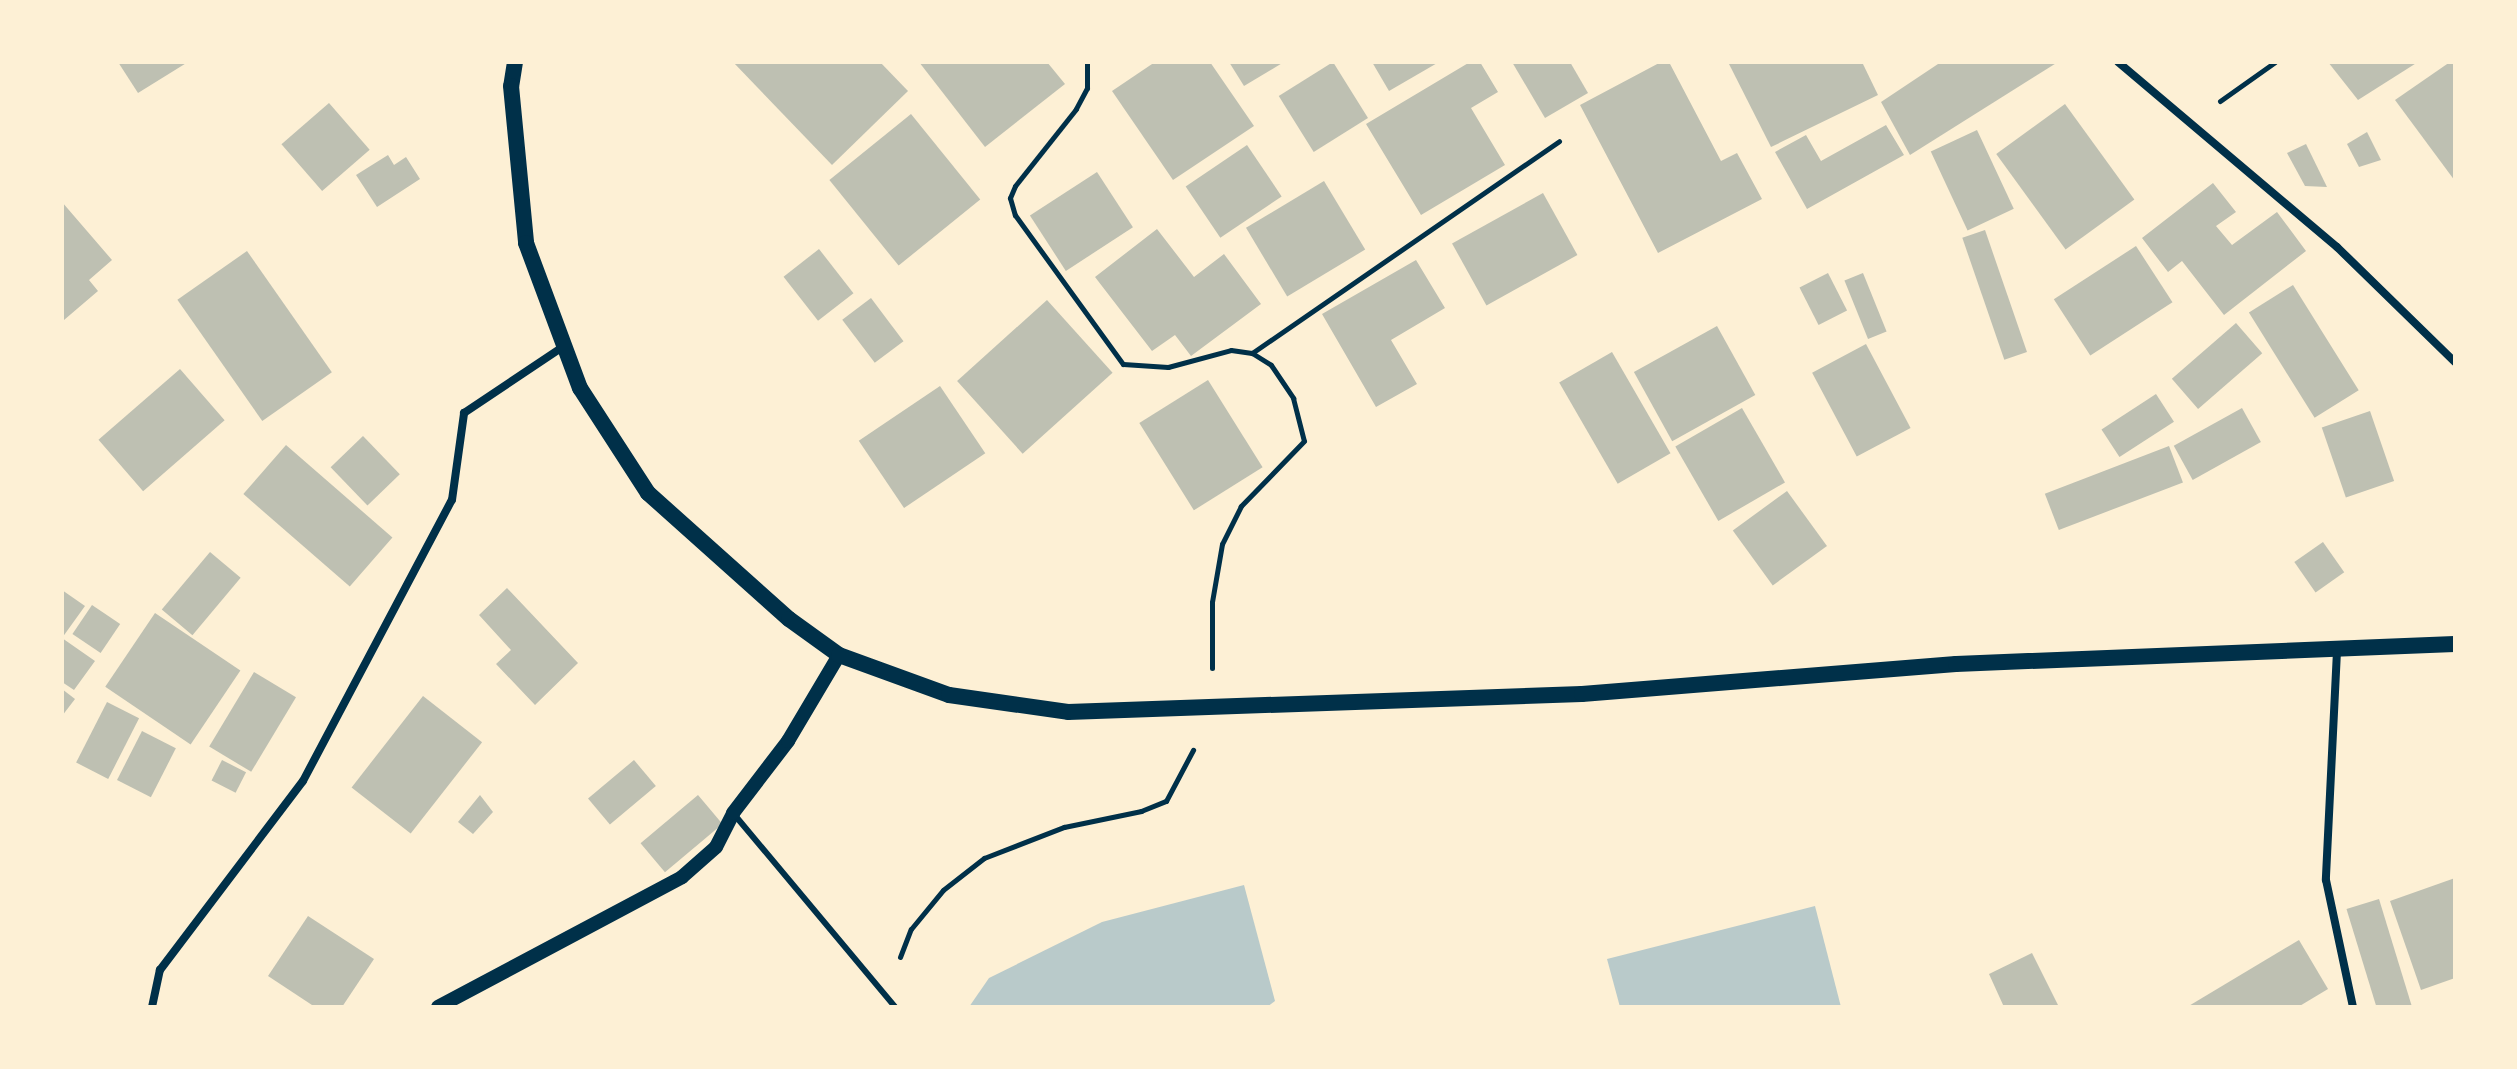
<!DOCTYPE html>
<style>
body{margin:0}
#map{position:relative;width:2517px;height:1069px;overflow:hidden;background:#fdf0d5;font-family:"DM Sans",sans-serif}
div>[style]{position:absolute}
.green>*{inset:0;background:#b9caca}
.building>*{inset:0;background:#bec0b2;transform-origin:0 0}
.path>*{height:5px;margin:-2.5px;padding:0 2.5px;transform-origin:2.5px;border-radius:2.5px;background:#003049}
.service>*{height:6px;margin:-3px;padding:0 3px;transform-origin:3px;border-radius:3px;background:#003049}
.minor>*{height:8px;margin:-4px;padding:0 4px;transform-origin:4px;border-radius:4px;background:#003049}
.tertiary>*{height:14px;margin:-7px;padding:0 7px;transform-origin:7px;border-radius:7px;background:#003049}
.secondary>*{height:16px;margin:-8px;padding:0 8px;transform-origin:8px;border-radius:8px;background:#003049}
span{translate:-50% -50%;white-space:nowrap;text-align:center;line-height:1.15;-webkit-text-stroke:6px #fdf0d5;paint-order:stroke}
.frame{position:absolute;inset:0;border:64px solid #fdf0d5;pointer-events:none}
</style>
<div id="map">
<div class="green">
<i style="clip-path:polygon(1244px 885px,1275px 1001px,1267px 1007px,969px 1007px,989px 978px,1102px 922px)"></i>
<i style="clip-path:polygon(1815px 906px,1841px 1007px,1620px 1007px,1607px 959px)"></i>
</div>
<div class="building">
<i style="clip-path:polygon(118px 62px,188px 62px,138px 93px)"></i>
<i style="clip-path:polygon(733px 62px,880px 62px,908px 91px,832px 165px)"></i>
<i style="clip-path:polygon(919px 62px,1047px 62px,1065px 84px,985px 147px)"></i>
<i style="clip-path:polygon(1155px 62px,1210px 62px,1254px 126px,1173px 180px,1112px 91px)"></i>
<i style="clip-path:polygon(1229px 62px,1284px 62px,1244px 86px)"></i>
<i style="left:1333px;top:62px;width:66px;height:64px;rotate:58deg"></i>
<i style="clip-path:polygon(1372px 62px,1439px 62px,1389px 91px)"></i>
<i style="clip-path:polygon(1470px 62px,1480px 62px,1498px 92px,1471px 108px,1505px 165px,1421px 215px,1366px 124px)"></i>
<i style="clip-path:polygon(1512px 62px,1570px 62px,1588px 93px,1545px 118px)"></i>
<i style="clip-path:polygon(1661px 62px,1669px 62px,1721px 161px,1737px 153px,1762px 199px,1658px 253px,1580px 105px)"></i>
<i style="clip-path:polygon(1728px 62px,1862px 62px,1878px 95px,1771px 147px)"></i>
<i style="clip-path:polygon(1941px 62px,2058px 62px,1910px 155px,1881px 102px)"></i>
<i style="clip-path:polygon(2328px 62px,2418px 62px,2358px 100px)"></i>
<i style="clip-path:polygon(2450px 62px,2455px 62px,2455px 181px,2395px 100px)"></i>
<i style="left:329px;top:103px;width:62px;height:63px;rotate:49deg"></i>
<i style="left:2065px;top:104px;width:118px;height:85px;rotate:54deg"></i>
<i style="left:911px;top:114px;width:110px;height:105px;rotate:51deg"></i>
<i style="clip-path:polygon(1886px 125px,1904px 155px,1807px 209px,1775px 152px,1806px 135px,1821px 161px)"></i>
<i style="left:1977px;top:130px;width:87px;height:51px;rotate:65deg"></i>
<i style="clip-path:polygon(2367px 132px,2381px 160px,2359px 167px,2347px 144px)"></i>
<i style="clip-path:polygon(2306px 144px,2327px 187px,2305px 186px,2287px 153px)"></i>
<i style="left:1247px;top:145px;width:62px;height:74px;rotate:56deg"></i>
<i style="clip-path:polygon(388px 155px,394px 165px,406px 157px,420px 179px,377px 207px,356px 175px)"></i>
<i style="left:1097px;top:172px;width:66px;height:80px;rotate:57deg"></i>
<i style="left:1324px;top:181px;width:80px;height:91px;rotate:59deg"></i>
<i style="clip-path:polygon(2213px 183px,2236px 212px,2216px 226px,2232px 245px,2277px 212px,2306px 251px,2224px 315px,2182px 261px,2168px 272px,2142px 238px)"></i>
<i style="left:1543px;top:193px;width:71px;height:104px;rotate:61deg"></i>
<i style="clip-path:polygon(62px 202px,112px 260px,89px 280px,98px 291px,64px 320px)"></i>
<i style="clip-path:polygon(1157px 229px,1194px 277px,1224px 254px,1261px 304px,1191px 356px,1175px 335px,1152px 351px,1095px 277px)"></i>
<i style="left:1985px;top:230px;width:129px;height:24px;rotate:71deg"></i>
<i style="left:2136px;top:246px;width:67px;height:98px;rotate:57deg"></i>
<i style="left:819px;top:249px;width:56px;height:45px;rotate:52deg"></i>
<i style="left:247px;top:251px;width:148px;height:85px;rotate:55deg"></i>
<i style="clip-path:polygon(1416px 260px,1445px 308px,1391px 340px,1417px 384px,1376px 407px,1322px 314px)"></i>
<i style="left:1828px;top:273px;width:42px;height:32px;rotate:63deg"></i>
<i style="left:1863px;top:273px;width:63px;height:20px;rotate:68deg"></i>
<i style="left:2293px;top:285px;width:124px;height:52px;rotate:58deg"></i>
<i style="left:871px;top:298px;width:54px;height:36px;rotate:53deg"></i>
<i style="left:1047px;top:300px;width:98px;height:121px;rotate:48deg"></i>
<i style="left:2236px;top:323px;width:40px;height:85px;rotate:49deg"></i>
<i style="left:1717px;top:326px;width:79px;height:95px;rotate:61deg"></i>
<i style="left:1866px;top:344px;width:95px;height:61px;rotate:62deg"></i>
<i style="left:1612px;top:352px;width:117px;height:61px;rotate:60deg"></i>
<i style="left:180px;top:369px;width:68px;height:108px;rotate:49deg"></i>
<i style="left:1208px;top:380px;width:103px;height:81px;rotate:58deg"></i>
<i style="left:940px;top:386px;width:81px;height:98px;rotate:56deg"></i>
<i style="left:2156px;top:394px;width:33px;height:65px;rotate:57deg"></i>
<i style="left:1742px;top:408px;width:86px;height:77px;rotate:60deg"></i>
<i style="left:2242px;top:408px;width:39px;height:78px;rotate:61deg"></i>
<i style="left:2370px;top:411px;width:74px;height:51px;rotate:71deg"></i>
<i style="left:363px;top:436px;width:53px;height:45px;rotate:46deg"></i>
<i style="left:286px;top:445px;width:141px;height:65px;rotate:41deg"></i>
<i style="left:2169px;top:446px;width:39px;height:133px;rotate:69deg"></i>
<i style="left:1787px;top:491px;width:68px;height:67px;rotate:54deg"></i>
<i style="left:2323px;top:542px;width:37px;height:35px;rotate:55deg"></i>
<i style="left:210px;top:552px;width:40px;height:75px;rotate:40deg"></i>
<i style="clip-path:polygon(507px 588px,578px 663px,535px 705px,496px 664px,511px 650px,479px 615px)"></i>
<i style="clip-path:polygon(62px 590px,85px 606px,62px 638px,95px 661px,74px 690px,62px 682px)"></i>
<i style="left:92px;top:605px;width:34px;height:35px;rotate:34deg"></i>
<i style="left:155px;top:613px;width:103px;height:89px;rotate:34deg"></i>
<i style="left:254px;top:672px;width:49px;height:87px;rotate:31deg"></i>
<i style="clip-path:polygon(62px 689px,75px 699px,62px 716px)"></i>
<i style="left:423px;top:696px;width:75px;height:116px;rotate:38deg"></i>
<i style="left:107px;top:702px;width:36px;height:68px;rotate:27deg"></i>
<i style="left:142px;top:731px;width:38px;height:55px;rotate:27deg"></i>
<i style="left:222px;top:760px;width:27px;height:23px;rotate:27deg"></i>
<i style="left:634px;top:760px;width:34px;height:60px;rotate:50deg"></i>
<i style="clip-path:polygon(480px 795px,493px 812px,473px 834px,458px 822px)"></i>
<i style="left:698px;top:795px;width:38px;height:75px;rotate:50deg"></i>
<i style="clip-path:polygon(2455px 878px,2455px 978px,2421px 990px,2390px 901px)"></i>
<i style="left:2379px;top:899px;width:113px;height:34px;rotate:73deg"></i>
<i style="clip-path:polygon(308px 916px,374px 959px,342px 1007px,315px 1007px,268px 976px)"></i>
<i style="clip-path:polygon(2299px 940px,2328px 989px,2298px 1007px,2187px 1007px)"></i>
<i style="clip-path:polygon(2032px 953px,2059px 1007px,2004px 1007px,1989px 974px)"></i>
</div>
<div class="path">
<i style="left:1087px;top:62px;width:26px;rotate:90deg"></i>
<i style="left:1087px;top:88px;width:24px;rotate:118deg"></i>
<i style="left:1076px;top:109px;width:98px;rotate:128.4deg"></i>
<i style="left:1015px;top:186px;width:13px;rotate:113deg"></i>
<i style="left:1010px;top:198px;width:18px;rotate:74deg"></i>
<i style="left:1015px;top:215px;width:184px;rotate:54.1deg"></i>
<i style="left:1123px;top:364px;width:45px;rotate:3.8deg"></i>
<i style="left:1168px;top:367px;width:65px;rotate:-15.1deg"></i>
<i style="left:1231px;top:350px;width:21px;rotate:8deg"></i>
<i style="left:1252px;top:353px;width:22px;rotate:32deg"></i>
<i style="left:1271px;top:365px;width:40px;rotate:56deg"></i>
<i style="left:1293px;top:398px;width:44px;rotate:75.7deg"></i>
<i style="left:1304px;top:441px;width:91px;rotate:134.1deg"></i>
<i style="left:1241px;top:506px;width:42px;rotate:116.6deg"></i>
<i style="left:1222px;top:544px;width:59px;rotate:99.8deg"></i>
<i style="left:1212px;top:602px;width:66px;rotate:90deg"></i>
<i style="left:2220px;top:101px;width:67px;rotate:-35.3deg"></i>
<i style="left:1252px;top:353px;width:373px;rotate:-34.6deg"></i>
<i style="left:900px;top:957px;width:30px;rotate:-69deg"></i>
<i style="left:911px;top:929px;width:50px;rotate:-50.6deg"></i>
<i style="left:943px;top:890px;width:52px;rotate:-38deg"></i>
<i style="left:984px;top:858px;width:86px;rotate:-21.2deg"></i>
<i style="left:1064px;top:827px;width:79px;rotate:-11.7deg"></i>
<i style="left:1141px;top:811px;width:27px;rotate:-22deg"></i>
<i style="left:1166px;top:801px;width:58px;rotate:-62.1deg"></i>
</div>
<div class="service">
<i style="left:733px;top:813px;width:253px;rotate:50.1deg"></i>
</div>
<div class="minor">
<i style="left:2118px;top:62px;width:287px;rotate:40.2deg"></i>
<i style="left:2337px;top:247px;width:165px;rotate:44.3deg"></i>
<i style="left:2337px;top:651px;width:229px;rotate:92.8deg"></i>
<i style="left:2326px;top:880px;width:130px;rotate:78deg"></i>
<i style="left:152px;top:1007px;width:38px;rotate:-78deg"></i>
<i style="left:160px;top:970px;width:237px;rotate:-52.9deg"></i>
<i style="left:303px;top:781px;width:318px;rotate:-62.1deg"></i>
<i style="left:452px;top:500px;width:88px;rotate:-82.1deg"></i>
<i style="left:464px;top:413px;width:120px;rotate:-33.8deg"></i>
</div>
<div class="tertiary">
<i style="left:438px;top:1007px;width:276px;rotate:-28deg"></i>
<i style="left:682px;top:877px;width:45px;rotate:-41.4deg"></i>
<i style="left:716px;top:847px;width:38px;rotate:-63deg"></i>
<i style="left:733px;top:813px;width:91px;rotate:-52.6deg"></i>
<i style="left:788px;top:741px;width:100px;rotate:-59.3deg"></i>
</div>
<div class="secondary">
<i style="left:515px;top:62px;width:24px;rotate:99deg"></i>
<i style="left:511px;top:86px;width:158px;rotate:84.5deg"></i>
<i style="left:526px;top:243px;width:155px;rotate:69.6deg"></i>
<i style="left:580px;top:388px;width:125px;rotate:57.1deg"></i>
<i style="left:648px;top:493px;width:189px;rotate:41.8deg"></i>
<i style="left:789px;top:619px;width:62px;rotate:35.8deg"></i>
<i style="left:839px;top:655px;width:117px;rotate:20deg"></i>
<i style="left:949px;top:695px;width:120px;rotate:8.1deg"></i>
<i style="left:1068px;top:712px;width:514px;rotate:-2.01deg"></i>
<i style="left:1582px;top:694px;width:375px;rotate:-4.6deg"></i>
<i style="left:1956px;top:664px;width:499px;rotate:-2.3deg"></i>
</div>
<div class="frame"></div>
</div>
